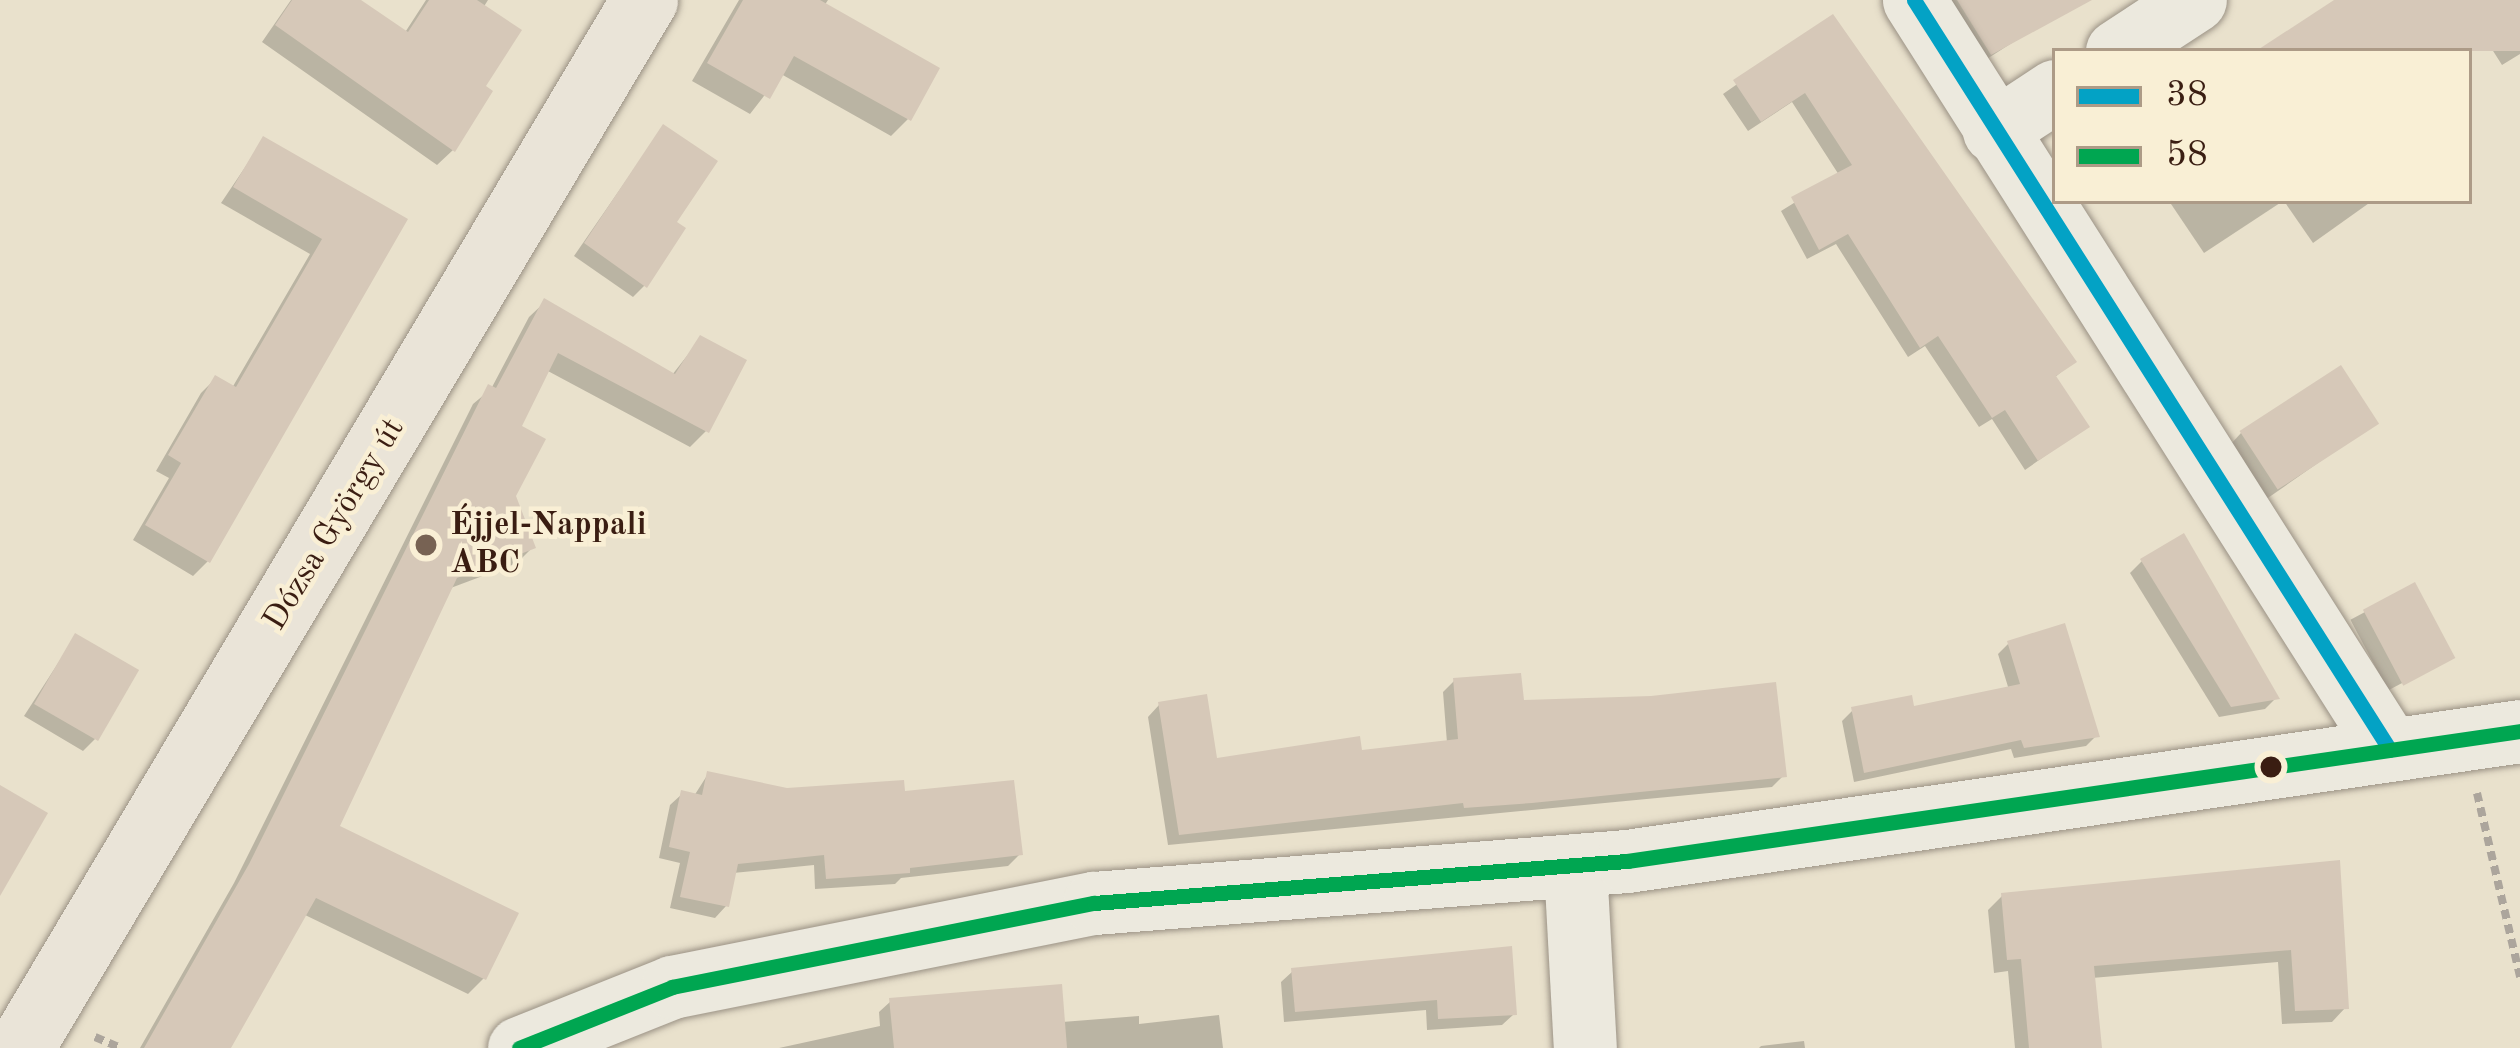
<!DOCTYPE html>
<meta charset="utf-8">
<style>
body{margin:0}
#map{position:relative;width:2520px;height:1048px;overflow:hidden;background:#e9e1cc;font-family:"Old Standard TT",serif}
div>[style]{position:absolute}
.shadow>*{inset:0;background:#0003;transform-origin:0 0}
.building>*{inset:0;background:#d6c8b8;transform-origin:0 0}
.path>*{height:8px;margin-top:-4px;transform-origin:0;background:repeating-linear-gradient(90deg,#aca59c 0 9px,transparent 0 15px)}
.roads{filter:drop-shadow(0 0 3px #9b9285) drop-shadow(0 0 3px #9b9285)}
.minor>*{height:63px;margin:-31.5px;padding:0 31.5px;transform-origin:31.5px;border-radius:31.5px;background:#ece9de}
.primary>*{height:66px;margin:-33px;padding:0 33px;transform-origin:33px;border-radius:33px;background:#eae4d8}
.bus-1>*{height:15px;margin:-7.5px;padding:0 7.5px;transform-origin:7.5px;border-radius:7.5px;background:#03a2c5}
.bus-2>*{height:15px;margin:-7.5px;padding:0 7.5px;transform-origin:7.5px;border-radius:7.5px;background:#00a651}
.dots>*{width:33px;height:33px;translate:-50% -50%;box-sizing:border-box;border:6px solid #f9efd5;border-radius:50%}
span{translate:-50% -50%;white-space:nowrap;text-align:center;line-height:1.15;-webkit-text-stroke:9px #f9efd5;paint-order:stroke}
.street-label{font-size:33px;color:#3a1d12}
.poi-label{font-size:33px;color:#3a1d12;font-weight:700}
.left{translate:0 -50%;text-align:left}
.legend{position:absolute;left:2052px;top:48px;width:420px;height:156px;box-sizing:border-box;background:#f9efd5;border:3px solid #ad9b87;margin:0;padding:15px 21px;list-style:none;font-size:36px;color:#3a1d12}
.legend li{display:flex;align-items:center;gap:24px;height:60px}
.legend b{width:60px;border:3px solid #ad9b87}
</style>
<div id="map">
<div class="shadow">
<i style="clip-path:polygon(291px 0,356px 0,404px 34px,426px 0,488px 0,483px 8px,482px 87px,453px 150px,437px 165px,262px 42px)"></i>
<i style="clip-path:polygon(739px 0,828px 0,824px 6px,908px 119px,891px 136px,781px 74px,750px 114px,692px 81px)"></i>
<i style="clip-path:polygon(1938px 0,2028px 0,2040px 25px,1979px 64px)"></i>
<i style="clip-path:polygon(2340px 0,2520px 0,2520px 54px,2502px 65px,2481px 32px,2450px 51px,2259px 51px)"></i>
<i style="clip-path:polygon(1832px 18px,2073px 362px,2054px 378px,2086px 427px,2025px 470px,1992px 419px,1979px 427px,1925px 346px,1908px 357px,1836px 244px,1807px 259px,1781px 211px,1839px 175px,1792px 102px,1748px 131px,1723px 94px)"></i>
<i style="clip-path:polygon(663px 127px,673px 223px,644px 286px,633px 297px,574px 256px)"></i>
<i style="clip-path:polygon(264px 139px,404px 220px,208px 561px,193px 576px,133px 540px,169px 478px,156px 471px,201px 393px,216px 378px,232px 388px,310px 254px,221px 203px)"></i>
<i style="clip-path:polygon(2169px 201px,2283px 201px,2204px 253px)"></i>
<i style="clip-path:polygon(2284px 201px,2372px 201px,2313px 243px)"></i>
<i style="clip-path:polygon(545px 302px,672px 375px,701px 338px,706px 431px,690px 447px,546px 370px,518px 428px,513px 496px,533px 547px,517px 563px,448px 589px,336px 828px,484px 978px,468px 994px,303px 914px,227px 1048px,140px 1048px,234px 883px,473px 404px,491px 389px,529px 317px)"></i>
<i style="clip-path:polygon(2375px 423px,2265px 500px,2230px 445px,2241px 433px)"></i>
<i style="clip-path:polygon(2142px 561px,2276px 698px,2265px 709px,2219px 717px,2130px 573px)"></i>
<i style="left:2414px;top:586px;width:80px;height:72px;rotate:62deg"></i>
<i style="clip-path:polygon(75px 637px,95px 739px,83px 751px,24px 716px)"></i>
<i style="clip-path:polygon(2009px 643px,2096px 736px,2086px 746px,2014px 758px,2011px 749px,1854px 782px,1842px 721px,1853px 710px,1911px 710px,2009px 690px,1998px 654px)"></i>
<i style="clip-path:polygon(1454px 681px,1521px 703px,1783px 776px,1772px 787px,1168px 845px,1148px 717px,1159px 705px,1215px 761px,1359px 754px,1447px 743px,1443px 692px)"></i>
<i style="clip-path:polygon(708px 774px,787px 791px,902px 795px,1020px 854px,1008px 866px,901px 878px,895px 884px,815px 889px,814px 865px,733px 873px,726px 906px,715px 918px,670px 908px,680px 863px,659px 858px,670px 805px,682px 794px,694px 796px)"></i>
<i style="clip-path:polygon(2337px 863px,2346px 1007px,2332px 1022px,2282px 1024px,2278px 962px,2092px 978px,2099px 1048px,2015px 1048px,2008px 971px,1994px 973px,1988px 910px,2002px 896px)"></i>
<i style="clip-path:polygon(1509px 949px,1514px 1014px,1502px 1025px,1427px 1030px,1426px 1010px,1284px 1022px,1281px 982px,1293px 971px)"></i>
<i style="clip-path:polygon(891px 1001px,1062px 1022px,1139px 1016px,1139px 1024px,1219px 1015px,1223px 1048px,779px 1048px,880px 1026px,879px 1012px)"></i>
<i style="clip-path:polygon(1804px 1041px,1805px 1048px,1759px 1048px,1761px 1046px)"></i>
</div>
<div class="building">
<i style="clip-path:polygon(292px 0,361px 0,408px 32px,429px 0,477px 0,522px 30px,486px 86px,493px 91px,455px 152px,275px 25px)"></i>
<i style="clip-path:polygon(743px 0,820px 0,940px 68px,911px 121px,794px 56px,770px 99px,707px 63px)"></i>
<i style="clip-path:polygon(1957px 0,2092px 0,1991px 55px)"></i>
<i style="clip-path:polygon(2334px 0,2520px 0,2520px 51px,2256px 51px)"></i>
<i style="clip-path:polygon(1833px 14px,2077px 362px,2056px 376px,2090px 427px,2038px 461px,2005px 410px,1992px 418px,1938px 336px,1920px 348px,1848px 234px,1819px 250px,1791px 197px,1852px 165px,1805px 93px,1761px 122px,1733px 80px)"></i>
<i style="clip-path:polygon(663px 124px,718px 161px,677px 222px,686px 228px,647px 288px,584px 243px)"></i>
<i style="clip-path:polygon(263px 136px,408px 219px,210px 563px,145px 525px,181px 463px,168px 455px,215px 375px,236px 387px,322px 239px,233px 187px)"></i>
<i style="clip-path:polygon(544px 298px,675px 374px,700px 335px,747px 360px,709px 433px,558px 353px,522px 426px,546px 439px,516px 496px,536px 548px,457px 578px,340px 826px,519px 913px,486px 980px,316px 898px,231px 1048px,144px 1048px,249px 864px,488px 384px,496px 388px)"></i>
<i style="left:2341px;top:365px;width:70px;height:121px;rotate:57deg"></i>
<i style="clip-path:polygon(2184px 533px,2280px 699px,2231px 707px,2140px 559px)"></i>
<i style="left:2415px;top:582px;width:86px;height:59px;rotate:62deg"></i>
<i style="clip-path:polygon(2065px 623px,2100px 737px,2024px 748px,2021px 740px,1864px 773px,1851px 707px,1912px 695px,1914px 706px,2020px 684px,2007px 641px)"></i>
<i style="left:75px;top:633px;width:74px;height:82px;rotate:30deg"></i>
<i style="clip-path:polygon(1521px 673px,1524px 700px,1651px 696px,1776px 682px,1787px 777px,1532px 803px,1464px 808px,1463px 803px,1179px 835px,1158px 702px,1207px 694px,1217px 758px,1360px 736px,1362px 750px,1458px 739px,1453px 678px)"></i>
<i style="clip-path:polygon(707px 771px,787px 788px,904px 780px,905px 791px,1014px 780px,1023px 855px,910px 868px,910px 873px,826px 879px,824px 855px,738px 864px,729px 907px,680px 897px,690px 852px,669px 847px,681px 790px,702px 795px)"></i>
<i style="clip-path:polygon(0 785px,48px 813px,0 896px)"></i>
<i style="clip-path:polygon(2340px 860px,2349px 1009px,2295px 1011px,2291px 950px,2094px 966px,2102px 1048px,2029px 1048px,2021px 959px,2007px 960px,2001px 893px)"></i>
<i style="clip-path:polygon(1512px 946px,1517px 1015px,1438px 1019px,1437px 1000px,1295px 1012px,1291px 968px)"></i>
<i style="clip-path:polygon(1062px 984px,1067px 1048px,894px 1048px,889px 998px)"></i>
</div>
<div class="path">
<i style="left:2477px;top:793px;width:189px;rotate:76.8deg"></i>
<i style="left:95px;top:1037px;width:28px;rotate:23deg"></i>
</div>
<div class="roads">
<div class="minor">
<i style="left:1914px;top:0;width:888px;rotate:57.6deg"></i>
<i style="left:2117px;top:51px;width:93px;rotate:-33.2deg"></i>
<i style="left:1994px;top:131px;width:73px;rotate:-33.3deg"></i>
<i style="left:1575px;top:866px;width:182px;rotate:86.9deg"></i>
<i style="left:519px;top:1048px;width:165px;rotate:-21.7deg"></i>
<i style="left:672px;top:987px;width:430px;rotate:-11.3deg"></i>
<i style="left:1094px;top:903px;width:535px;rotate:-4.51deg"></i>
<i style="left:1627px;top:861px;width:902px;rotate:-8.28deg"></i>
</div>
<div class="primary">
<i style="left:21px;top:1048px;width:1220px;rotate:-59.23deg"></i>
</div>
</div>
<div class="bus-1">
<i style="left:1914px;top:0;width:888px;rotate:57.6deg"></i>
</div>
<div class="bus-2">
<i style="left:519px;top:1048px;width:165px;rotate:-21.7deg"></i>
<i style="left:672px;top:987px;width:430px;rotate:-11.3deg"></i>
<i style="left:1094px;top:903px;width:535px;rotate:-4.51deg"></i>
<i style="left:1627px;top:861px;width:902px;rotate:-8.28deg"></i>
</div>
<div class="dots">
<i style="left:426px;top:545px;background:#776253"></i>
<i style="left:2271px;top:767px;background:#3a1d12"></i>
</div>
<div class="street-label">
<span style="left:335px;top:525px;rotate:-59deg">Dózsa György út</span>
</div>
<div class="poi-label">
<span class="left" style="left:450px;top:545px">Éjjel-Nappali<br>ABC</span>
</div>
<ul class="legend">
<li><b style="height:15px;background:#03a2c5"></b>38</li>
<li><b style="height:15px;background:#00a651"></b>58</li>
</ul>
</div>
